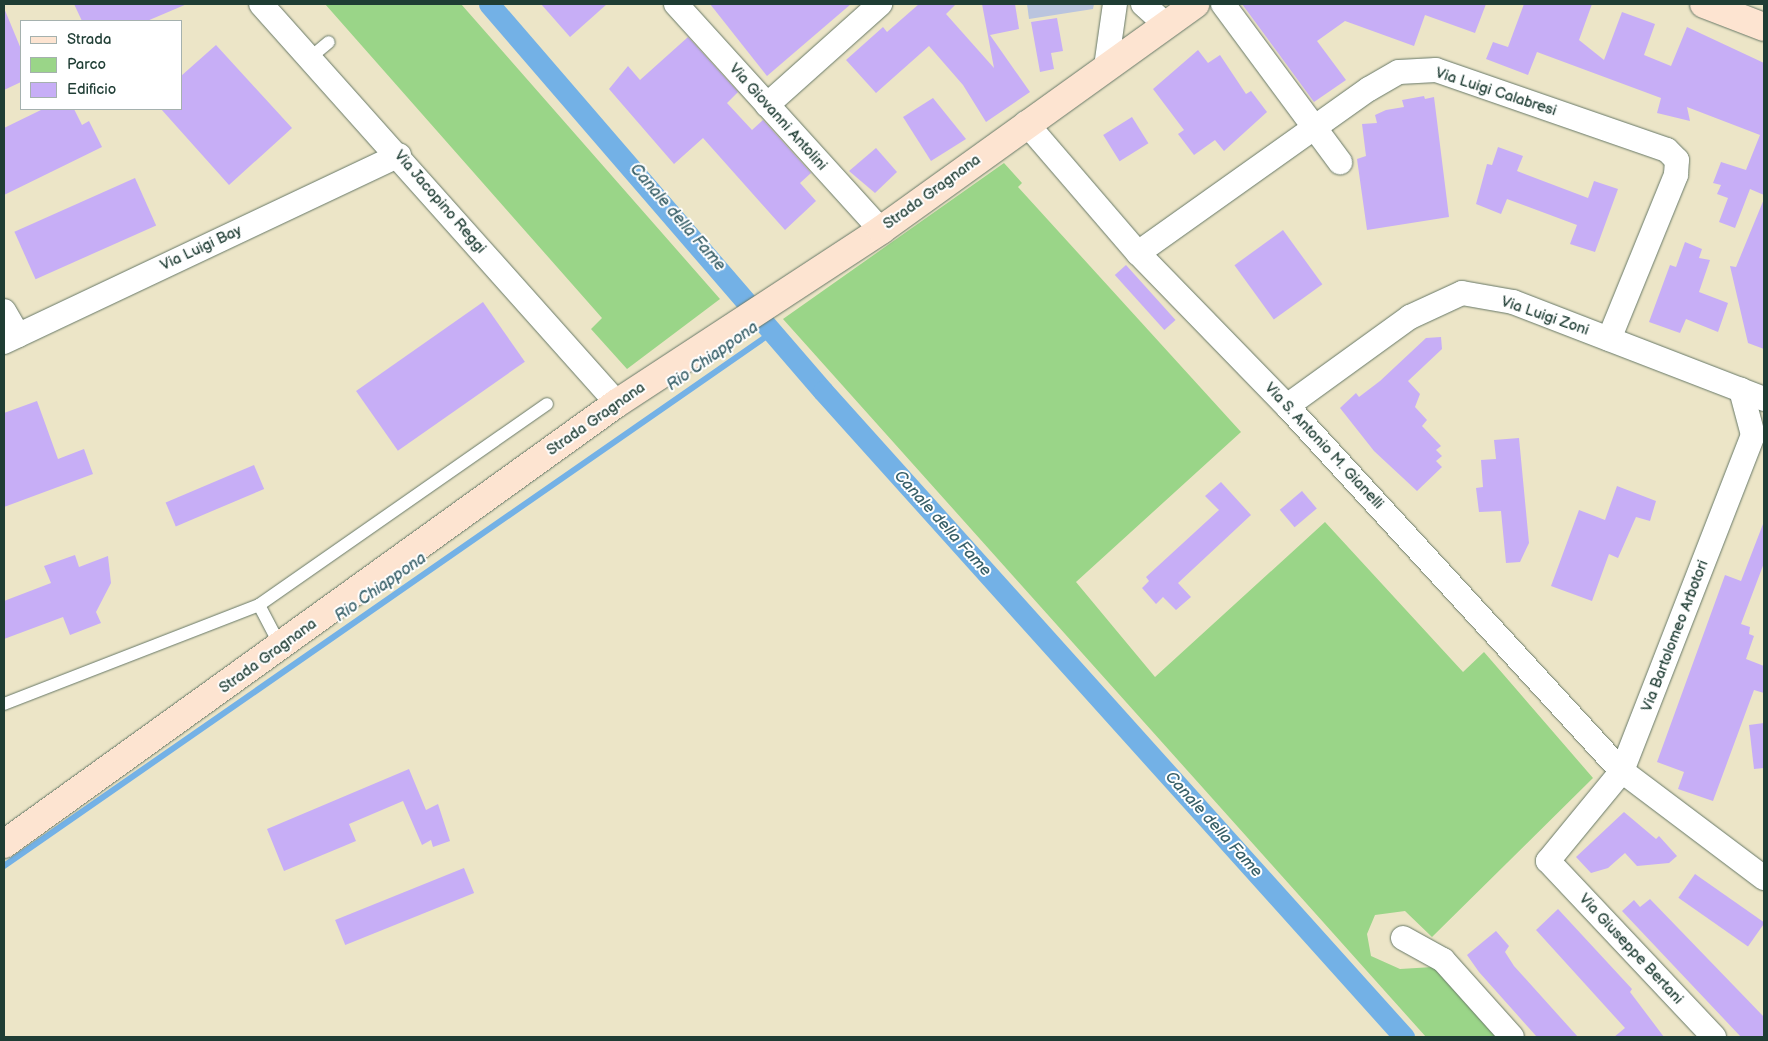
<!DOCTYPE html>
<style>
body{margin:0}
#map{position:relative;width:1768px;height:1041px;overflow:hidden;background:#ece5c7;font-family:"Balsamiq Sans",sans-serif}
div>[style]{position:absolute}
.industrial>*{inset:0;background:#bac4de}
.green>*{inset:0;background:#9ad588}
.stream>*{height:5.5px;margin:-2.75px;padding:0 2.75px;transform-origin:2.75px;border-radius:2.75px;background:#73b1e6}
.canal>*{height:21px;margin:-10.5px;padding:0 10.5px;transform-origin:10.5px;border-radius:10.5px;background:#73b1e6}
.building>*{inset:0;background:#c7aef6;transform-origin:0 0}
.roads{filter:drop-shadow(0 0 1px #677867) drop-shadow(0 0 1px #677867)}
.lane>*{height:12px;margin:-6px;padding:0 6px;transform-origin:6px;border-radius:6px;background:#fff}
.street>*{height:24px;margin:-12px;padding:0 12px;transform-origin:12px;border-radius:12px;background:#fff}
.secondary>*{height:28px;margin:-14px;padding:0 14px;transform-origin:14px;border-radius:14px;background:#fde4d1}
span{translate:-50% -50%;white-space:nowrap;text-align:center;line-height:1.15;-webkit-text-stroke:4px #fff;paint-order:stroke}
.street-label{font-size:15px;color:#1f3d34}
.water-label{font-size:16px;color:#386069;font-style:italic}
.frame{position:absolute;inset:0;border:5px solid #1f3d34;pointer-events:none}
.legend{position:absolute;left:20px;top:20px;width:162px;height:90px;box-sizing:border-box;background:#fff;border:1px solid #a5b1ae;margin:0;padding:6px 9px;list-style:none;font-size:15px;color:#1f3d34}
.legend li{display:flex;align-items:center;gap:10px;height:25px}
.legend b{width:25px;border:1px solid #a5b1ae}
</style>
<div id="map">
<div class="industrial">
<i style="clip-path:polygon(1027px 4px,1094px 4px,1093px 9px,1029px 19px)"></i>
</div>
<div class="green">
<i style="clip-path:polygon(325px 4px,461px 4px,720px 299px,627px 369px,591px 329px,602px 318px)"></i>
<i style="clip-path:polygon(1004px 163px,1022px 183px,1018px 187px,1241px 432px,1076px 582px,1155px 677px,1325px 522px,1463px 672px,1484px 652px,1593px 778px,1432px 937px,1405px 911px,1375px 915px,1367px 934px,1371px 956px,1400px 969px,1433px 967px,1496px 1037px,1426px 1037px,783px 319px)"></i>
</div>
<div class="stream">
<i style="left:4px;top:866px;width:936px;rotate:-34.78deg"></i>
</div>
<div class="canal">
<i style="left:489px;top:4px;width:511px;rotate:49.2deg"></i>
<i style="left:823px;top:391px;width:869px;rotate:48.03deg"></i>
</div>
<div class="building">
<i style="clip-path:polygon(74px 4px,187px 4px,147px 21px,82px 21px)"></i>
<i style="clip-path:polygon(541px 4px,607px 4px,570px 37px)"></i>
<i style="clip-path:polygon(710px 4px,851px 4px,767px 76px)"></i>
<i style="clip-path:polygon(919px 4px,956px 4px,946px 14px,994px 68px,982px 4px,1015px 4px,1019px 29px,990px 35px,1030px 92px,986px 122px,963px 85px,929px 46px,876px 93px,846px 60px,883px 27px,887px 32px)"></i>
<i style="clip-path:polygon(1242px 4px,1486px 4px,1475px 33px,1425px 15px,1414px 46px,1345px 21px,1317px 41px,1346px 80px,1314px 102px)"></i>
<i style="clip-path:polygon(1524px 4px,1592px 4px,1579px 40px,1604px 60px,1622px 12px,1655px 24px,1644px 55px,1671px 66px,1687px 27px,1764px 63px,1764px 195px,1750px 189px,1735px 228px,1719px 222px,1728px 198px,1717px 194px,1721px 185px,1713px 183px,1721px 162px,1746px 170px,1760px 135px,1687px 107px,1690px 121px,1657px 113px,1661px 98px,1537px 52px,1528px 75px,1486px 59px,1493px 42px,1508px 47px)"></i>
<i style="clip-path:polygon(4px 8px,21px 49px,21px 82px,4px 90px)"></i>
<i style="clip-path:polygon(1057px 18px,1063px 51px,1051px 53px,1054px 69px,1040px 72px,1031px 22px)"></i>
<i style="clip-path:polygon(688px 37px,738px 92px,727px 103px,752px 130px,763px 120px,811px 173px,800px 183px,816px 201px,785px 230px,703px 138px,674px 164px,609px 89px,628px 66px,640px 80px)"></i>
<i style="clip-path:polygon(216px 45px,292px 128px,229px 185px,161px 109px,181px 109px,181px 76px)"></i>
<i style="clip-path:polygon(1198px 50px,1208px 63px,1220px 55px,1246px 94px,1251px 91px,1267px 112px,1224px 151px,1215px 140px,1194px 155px,1178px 134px,1184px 130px,1153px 89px)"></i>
<i style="clip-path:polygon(1424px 96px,1425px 99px,1434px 97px,1449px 217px,1367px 230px,1357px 159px,1366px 156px,1362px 124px,1377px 123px,1375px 115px,1386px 110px,1404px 107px,1402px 100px)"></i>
<i style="clip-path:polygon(933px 98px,966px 139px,931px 161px,903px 117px)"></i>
<i style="clip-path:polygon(43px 109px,74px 109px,82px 125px,89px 121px,102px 147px,4px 195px,4px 128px)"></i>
<i style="left:1132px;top:117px;width:31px;height:34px;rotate:58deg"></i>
<i style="clip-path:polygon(1498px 147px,1523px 156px,1517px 171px,1588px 198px,1594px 181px,1618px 189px,1595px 252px,1570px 244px,1577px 225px,1507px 199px,1501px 214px,1476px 204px,1487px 164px,1492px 165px)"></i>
<i style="clip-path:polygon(876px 148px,897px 172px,875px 193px,849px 171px)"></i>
<i style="left:135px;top:178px;width:52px;height:132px;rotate:66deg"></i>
<i style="clip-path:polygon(1764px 199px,1764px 349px,1748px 343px,1730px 266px,1736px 267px)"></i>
<i style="left:1283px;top:230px;width:67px;height:60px;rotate:54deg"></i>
<i style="clip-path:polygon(1685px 242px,1702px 249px,1699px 258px,1710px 260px,1699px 292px,1728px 303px,1718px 332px,1686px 319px,1680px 333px,1649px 322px,1670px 265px,1676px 267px)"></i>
<i style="left:1126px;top:265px;width:74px;height:15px;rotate:48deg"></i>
<i style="left:483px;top:302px;width:73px;height:155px;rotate:55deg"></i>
<i style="clip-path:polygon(1441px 337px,1442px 349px,1408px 381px,1420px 394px,1415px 407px,1427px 420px,1422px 426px,1441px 446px,1436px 450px,1442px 456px,1436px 461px,1442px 467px,1417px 491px,1374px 451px,1340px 408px,1356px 393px,1359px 397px,1380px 381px,1426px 338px)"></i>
<i style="clip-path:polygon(37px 401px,58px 459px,84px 449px,93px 474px,4px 507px,4px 413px)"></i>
<i style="clip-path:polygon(1519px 438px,1529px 543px,1520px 562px,1506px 563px,1501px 511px,1479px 512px,1476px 488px,1483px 487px,1481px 460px,1496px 459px,1494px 440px)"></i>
<i style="left:254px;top:465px;width:26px;height:96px;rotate:67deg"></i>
<i style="clip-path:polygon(1221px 482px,1251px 515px,1178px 583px,1191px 597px,1176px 610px,1163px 597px,1156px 604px,1142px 588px,1149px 581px,1146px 577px,1219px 510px,1205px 496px)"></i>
<i style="clip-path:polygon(1617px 486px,1656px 501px,1650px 521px,1636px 517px,1618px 558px,1609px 554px,1592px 601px,1551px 586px,1579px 510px,1605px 520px)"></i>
<i style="left:1302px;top:491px;width:23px;height:29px;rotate:50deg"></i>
<i style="clip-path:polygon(1763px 524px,1764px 563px,1741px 624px,1750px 627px,1749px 634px,1754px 636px,1746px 659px,1764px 666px,1764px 693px,1754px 690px,1713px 801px,1678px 789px,1684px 772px,1657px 762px,1725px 575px,1741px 581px)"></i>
<i style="clip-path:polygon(75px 555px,79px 567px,108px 556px,111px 583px,96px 612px,101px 623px,70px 635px,63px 617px,4px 639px,4px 601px,51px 583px,44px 566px)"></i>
<i style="clip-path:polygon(1764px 723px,1764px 768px,1754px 769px,1749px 725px)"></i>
<i style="clip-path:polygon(409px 769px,426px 810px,438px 804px,450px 841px,433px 847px,431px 840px,422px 845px,403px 801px,349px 824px,356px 841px,284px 871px,267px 829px)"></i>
<i style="clip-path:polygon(1624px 812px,1656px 839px,1659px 836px,1677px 856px,1669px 863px,1637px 866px,1625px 853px,1608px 868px,1591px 873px,1576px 857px)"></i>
<i style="left:464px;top:868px;width:27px;height:139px;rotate:68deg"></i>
<i style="left:1695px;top:874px;width:85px;height:29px;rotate:35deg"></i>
<i style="clip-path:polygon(1650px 899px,1764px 1017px,1764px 1037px,1741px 1037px,1622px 911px,1634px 900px,1640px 907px)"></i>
<i style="clip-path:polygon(1558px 909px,1632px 989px,1630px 992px,1664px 1037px,1614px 1037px,1625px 1028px,1536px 930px)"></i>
<i style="clip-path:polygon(1496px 931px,1509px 946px,1505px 952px,1514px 966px,1578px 1037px,1537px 1037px,1479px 972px,1467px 955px)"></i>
</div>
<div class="roads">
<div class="lane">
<i style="left:311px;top:57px;width:23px;rotate:-40deg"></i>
<i style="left:259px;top:605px;width:47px;rotate:62.4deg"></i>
<i style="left:4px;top:704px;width:274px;rotate:-21.2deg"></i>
<i style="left:259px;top:605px;width:351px;rotate:-34.9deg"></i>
</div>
<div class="street">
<i style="left:261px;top:4px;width:535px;rotate:48.26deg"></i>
<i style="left:676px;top:4px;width:305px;rotate:47.8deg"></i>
<i style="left:1143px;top:4px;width:30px;rotate:42deg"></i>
<i style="left:1223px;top:4px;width:197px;rotate:53.5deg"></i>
<i style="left:1106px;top:67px;width:64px;rotate:-81.9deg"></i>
<i style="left:767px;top:105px;width:152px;rotate:-41.8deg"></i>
<i style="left:1026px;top:123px;width:172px;rotate:49.3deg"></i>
<i style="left:1138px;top:253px;width:214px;rotate:45.8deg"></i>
<i style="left:1287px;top:406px;width:495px;rotate:47.5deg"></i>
<i style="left:1622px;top:771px;width:178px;rotate:37deg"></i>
<i style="left:1138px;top:253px;width:283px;rotate:-35.4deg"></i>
<i style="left:1369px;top:89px;width:34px;rotate:-30deg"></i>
<i style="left:1399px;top:72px;width:37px;rotate:-3deg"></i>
<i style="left:1436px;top:70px;width:244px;rotate:19.1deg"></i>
<i style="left:1667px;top:150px;width:14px;rotate:45deg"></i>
<i style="left:1677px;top:160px;width:15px;rotate:94deg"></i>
<i style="left:1676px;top:175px;width:177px;rotate:112.2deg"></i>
<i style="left:4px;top:311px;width:28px;rotate:60deg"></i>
<i style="left:4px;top:342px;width:437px;rotate:-25.3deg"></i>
<i style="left:1287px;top:406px;width:152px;rotate:-35.9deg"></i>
<i style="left:1410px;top:317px;width:57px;rotate:-24.8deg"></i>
<i style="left:1462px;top:293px;width:52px;rotate:10deg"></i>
<i style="left:1513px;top:302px;width:269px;rotate:21.1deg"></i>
<i style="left:1403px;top:938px;width:46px;rotate:28.8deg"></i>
<i style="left:1443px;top:960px;width:103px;rotate:48.1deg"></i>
<i style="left:1714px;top:1037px;width:242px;rotate:-133.3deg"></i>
<i style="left:1548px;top:861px;width:117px;rotate:-50.6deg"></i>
<i style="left:1622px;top:771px;width:361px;rotate:-68.7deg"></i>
<i style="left:1753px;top:435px;width:47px;rotate:-104.9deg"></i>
</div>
<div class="secondary">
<i style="left:1704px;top:4px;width:64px;rotate:21deg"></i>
<i style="left:4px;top:844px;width:755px;rotate:-35.73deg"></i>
<i style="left:617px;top:403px;width:316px;rotate:-33.2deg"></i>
<i style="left:881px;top:230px;width:387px;rotate:-35.7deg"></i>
</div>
</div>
<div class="street-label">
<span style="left:1496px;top:92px;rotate:18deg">Via Luigi Calabresi</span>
<span style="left:778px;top:117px;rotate:48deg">Via Giovanni Antolini</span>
<span style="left:932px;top:192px;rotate:-36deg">Strada Gragnana</span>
<span style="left:440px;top:202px;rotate:49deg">Via Jacopino Reggi</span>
<span style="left:201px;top:248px;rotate:-25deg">Via Luigi Bay</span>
<span style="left:1545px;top:316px;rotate:19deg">Via Luigi Zoni</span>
<span style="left:596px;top:419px;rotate:-35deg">Strada Gragnana</span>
<span style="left:1324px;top:446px;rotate:47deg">Via S. Antonio M. Gianelli</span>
<span style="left:1675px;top:636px;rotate:-69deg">Via Bartolomeo Arbotori</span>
<span style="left:268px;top:656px;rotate:-36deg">Strada Gragnana</span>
<span style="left:1631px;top:949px;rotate:47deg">Via Giuseppe Bertani</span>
</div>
<div class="water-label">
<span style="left:677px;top:218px;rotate:49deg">Canale della Fame</span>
<span style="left:713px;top:357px;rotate:-35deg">Rio Chiappona</span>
<span style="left:942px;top:524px;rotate:48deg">Canale della Fame</span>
<span style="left:381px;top:588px;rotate:-35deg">Rio Chiappona</span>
<span style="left:1213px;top:825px;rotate:48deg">Canale della Fame</span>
</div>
<div class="frame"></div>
<ul class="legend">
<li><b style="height:6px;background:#fde4d1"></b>Strada</li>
<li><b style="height:14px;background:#9ad588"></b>Parco</li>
<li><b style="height:14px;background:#c7aef6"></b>Edificio</li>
</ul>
</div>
